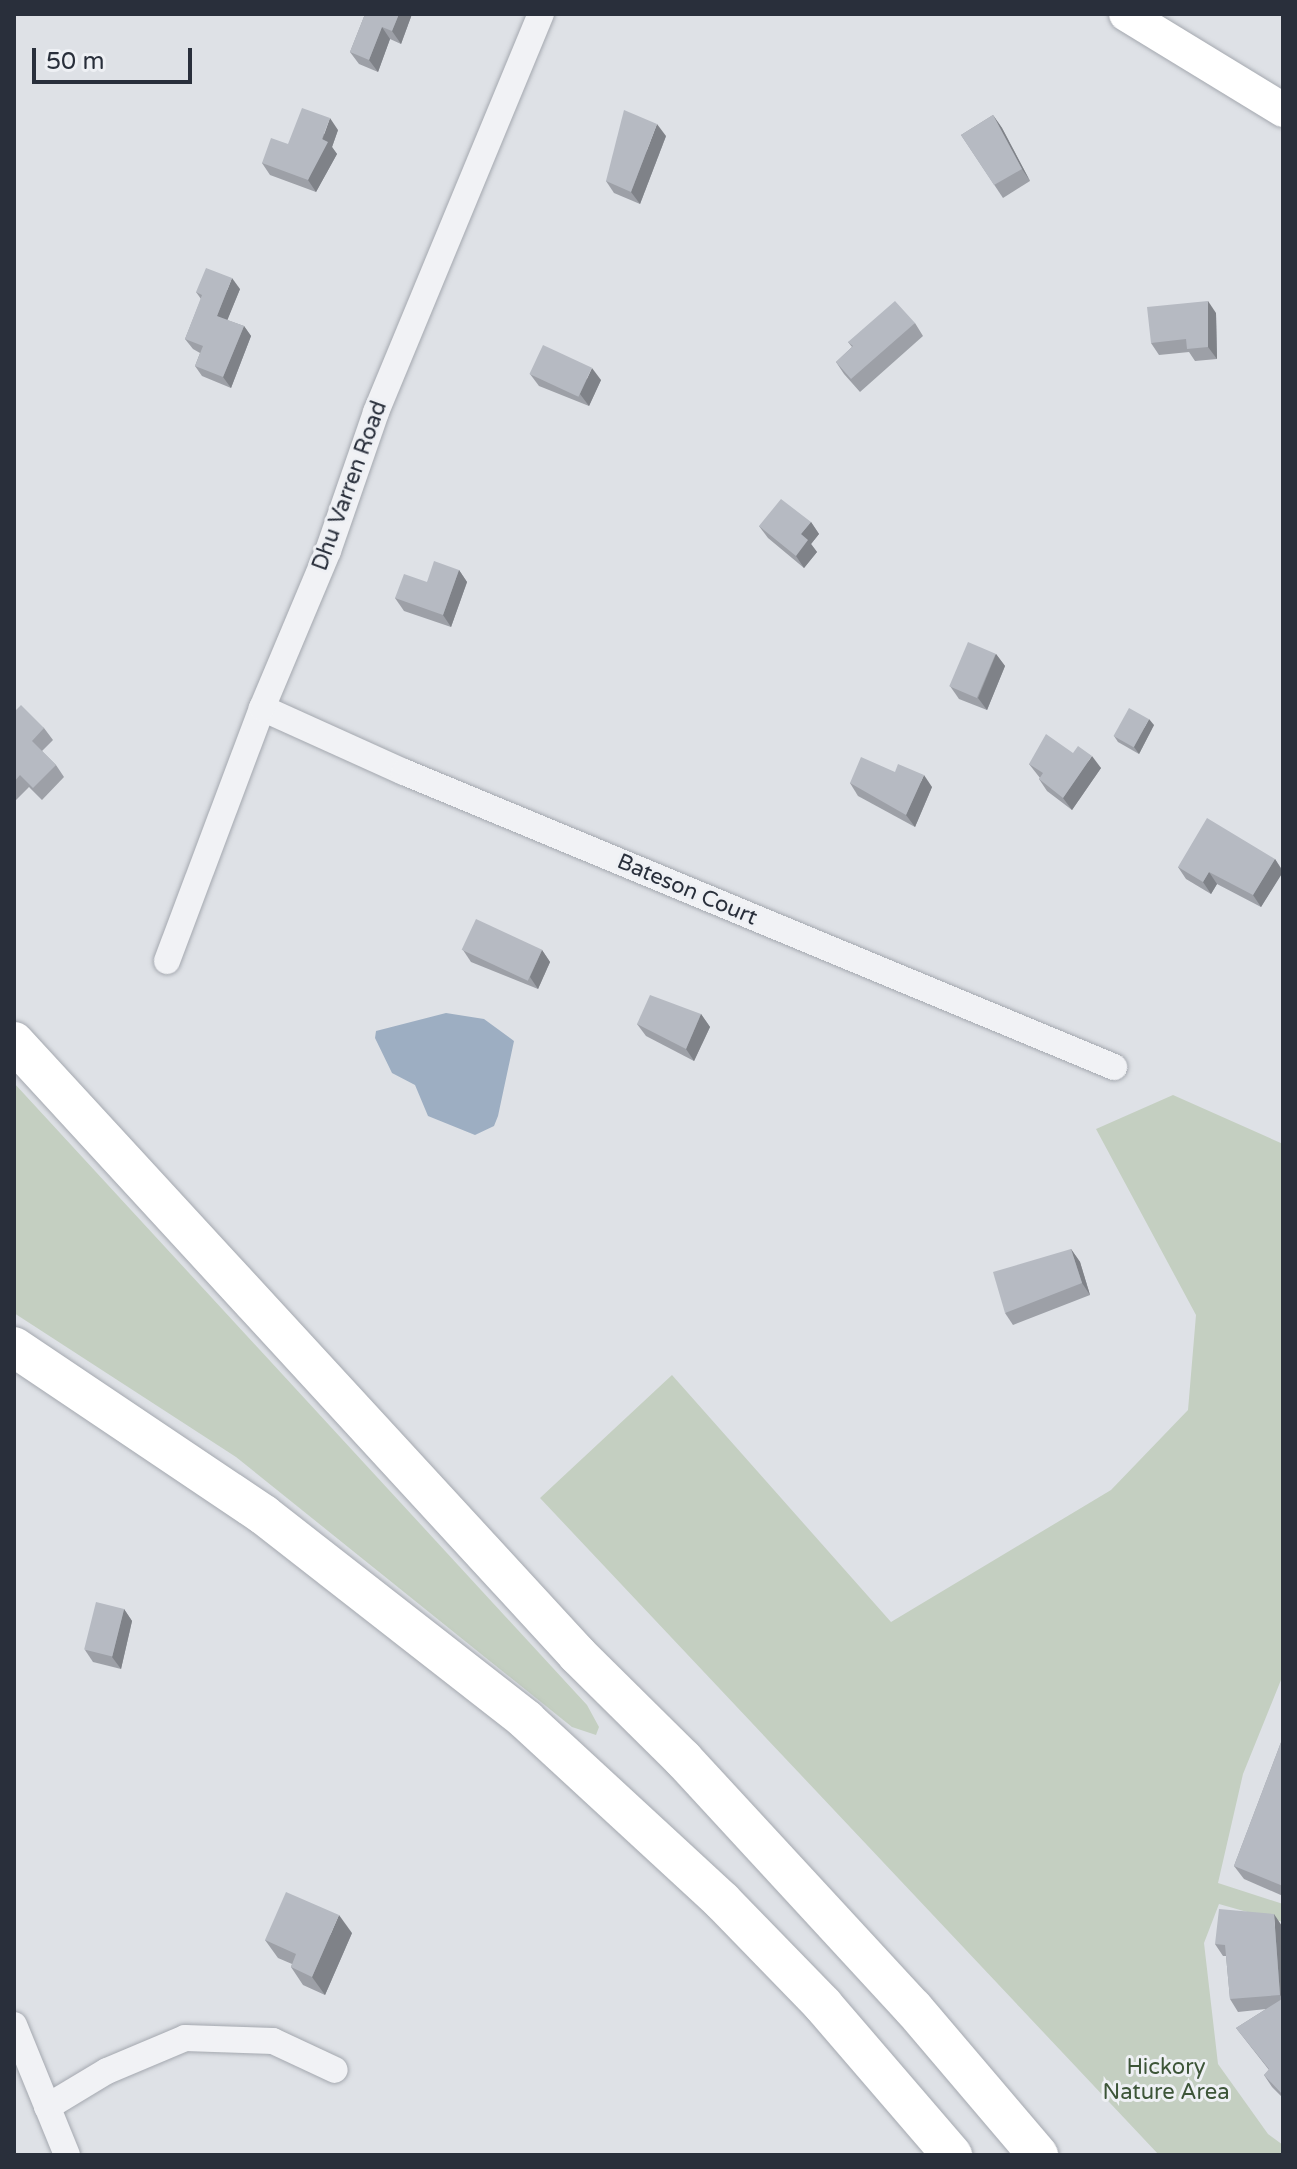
<!DOCTYPE html>
<style>
body{margin:0}
#map{position:relative;width:1297px;height:2169px;overflow:hidden;background:#dee1e6;font-family:"Varela Round",sans-serif}
div>[style]{position:absolute}
.green>*{inset:0;background:#c4cfc1}
.water>*{inset:0;background:#9daec2}
.roads{filter:drop-shadow(0 0 2px #a4a8af) drop-shadow(0 0 2px #a4a8af)}
.minor>*{height:26px;margin:-13px;padding:0 13px;transform-origin:13px;border-radius:13px;background:#f1f2f5}
.major>*{height:34px;margin:-17px;padding:0 17px;transform-origin:17px;border-radius:17px;background:#fff}
.highway>*{height:40px;margin:-20px;padding:0 20px;transform-origin:20px;border-radius:20px;background:#fff}
.wall>*{inset:0;background:#9da0a7}
.shaded-wall>*{inset:0;background:#7f8288}
.building>*{inset:0;background:#b6bac2;transform-origin:0 0}
span{translate:-50% -50%;white-space:nowrap;text-align:center;line-height:1.15;-webkit-text-stroke:6px #eef0f4;paint-order:stroke}
.street-label{font-size:22px;color:#292f3b}
.park-label{font-size:22px;color:#3d5538}
.frame{position:absolute;inset:0;border:16px solid #292f3b;pointer-events:none}
.scale{position:absolute;left:32px;top:48px;width:160px;height:36px;box-sizing:border-box;border:4px solid #292f3b;border-top:0;padding-left:10px;font-size:24px;line-height:28px;white-space:nowrap;color:#292f3b;-webkit-text-stroke:6px #eef0f4;paint-order:stroke}
</style>
<div id="map">
<div class="green">
<i style="clip-path:polygon(14px 1083px,587px 1705px,599px 1727px,596px 1735px,572px 1727px,236px 1457px,14px 1313px)"></i>
<i style="clip-path:polygon(1173px 1095px,1283px 1144px,1283px 1675px,1243px 1774px,1218px 1883px,1283px 1904px,1283px 1922px,1219px 1904px,1204px 1943px,1218px 2064px,1268px 2134px,1283px 2145px,1283px 2155px,1159px 2155px,540px 1498px,672px 1375px,891px 1622px,1111px 1490px,1188px 1410px,1196px 1315px,1096px 1129px)"></i>
</div>
<div class="water">
<i style="clip-path:polygon(446px 1013px,484px 1019px,514px 1041px,498px 1116px,494px 1126px,475px 1135px,428px 1116px,415px 1085px,392px 1073px,375px 1038px,376px 1031px)"></i>
</div>
<div class="roads">
<div class="minor">
<i style="left:262px;top:708px;width:156px;rotate:24.3deg"></i>
<i style="left:404px;top:772px;width:769px;rotate:22.56deg"></i>
<i style="left:167px;top:961px;width:270px;rotate:-69.4deg"></i>
<i style="left:262px;top:708px;width:170px;rotate:-67.2deg"></i>
<i style="left:328px;top:551px;width:147px;rotate:-70.9deg"></i>
<i style="left:376px;top:412px;width:431px;rotate:-67.5deg"></i>
<i style="left:14px;top:2025px;width:140px;rotate:67.8deg"></i>
<i style="left:47px;top:2107px;width:70px;rotate:-31deg"></i>
<i style="left:107px;top:2071px;width:85px;rotate:-22.9deg"></i>
<i style="left:185px;top:2038px;width:88px;rotate:2deg"></i>
<i style="left:273px;top:2041px;width:68px;rotate:25.1deg"></i>
</div>
<div class="major">
<i style="left:1126px;top:14px;width:184px;rotate:31.4deg"></i>
</div>
<div class="highway">
<i style="left:14px;top:1042px;width:833px;rotate:47.38deg"></i>
<i style="left:578px;top:1655px;width:148px;rotate:44.7deg"></i>
<i style="left:683px;top:1759px;width:339px;rotate:47.3deg"></i>
<i style="left:913px;top:2008px;width:193px;rotate:49.6deg"></i>
<i style="left:14px;top:1347px;width:301px;rotate:33.9deg"></i>
<i style="left:264px;top:1515px;width:333px;rotate:38deg"></i>
<i style="left:526px;top:1720px;width:267px;rotate:42.7deg"></i>
<i style="left:722px;top:1901px;width:145px;rotate:45.8deg"></i>
<i style="left:823px;top:2005px;width:198px;rotate:49.3deg"></i>
</div>
</div>
<div class="wall">
<i style="clip-path:polygon(365px 14px,412px 14px,401px 44px,390px 39px,378px 72px,359px 64px,350px 52px)"></i>
<i style="clip-path:polygon(993px 115px,1002px 128px,1030px 181px,1003px 198px,961px 135px)"></i>
<i style="clip-path:polygon(338px 130px,332px 147px,337px 154px,316px 192px,270px 175px,262px 163px,288px 144px)"></i>
<i style="clip-path:polygon(666px 136px,640px 204px,614px 193px,606px 181px)"></i>
<i style="clip-path:polygon(240px 289px,227px 320px,244px 326px,251px 336px,231px 388px,202px 376px,195px 366px,200px 353px,193px 349px,185px 339px,201px 299px,196px 292px)"></i>
<i style="clip-path:polygon(1216px 313px,1217px 359px,1195px 361px,1189px 352px,1159px 355px,1151px 343px)"></i>
<i style="clip-path:polygon(915px 323px,923px 336px,860px 392px,844px 374px,836px 362px,852px 347px,848px 342px)"></i>
<i style="clip-path:polygon(530px 374px,601px 380px,589px 406px,539px 386px)"></i>
<i style="clip-path:polygon(811px 522px,819px 534px,811px 544px,817px 552px,804px 568px,768px 538px,759px 526px)"></i>
<i style="clip-path:polygon(459px 570px,467px 582px,451px 627px,404px 611px,395px 598px,427px 582px)"></i>
<i style="clip-path:polygon(996px 654px,1005px 666px,987px 710px,959px 699px,950px 686px)"></i>
<i style="clip-path:polygon(14px 712px,44px 728px,53px 740px,42px 751px,56px 765px,64px 777px,42px 800px,29px 787px,14px 802px)"></i>
<i style="clip-path:polygon(1154px 725px,1139px 754px,1118px 742px,1114px 736px)"></i>
<i style="clip-path:polygon(1073px 753px,1101px 768px,1072px 810px,1047px 791px,1039px 779px,1040px 778px,1029px 764px)"></i>
<i style="clip-path:polygon(895px 772px,932px 787px,915px 827px,858px 796px,850px 783px)"></i>
<i style="clip-path:polygon(1275px 859px,1283px 871px,1261px 907px,1217px 884px,1211px 894px,1186px 879px,1178px 867px)"></i>
<i style="clip-path:polygon(463px 950px,542px 950px,550px 962px,538px 989px,471px 962px)"></i>
<i style="clip-path:polygon(701px 1014px,710px 1027px,694px 1061px,646px 1036px,637px 1024px)"></i>
<i style="clip-path:polygon(1071px 1249px,1080px 1262px,1090px 1295px,1013px 1325px,1005px 1313px)"></i>
<i style="clip-path:polygon(124px 1609px,132px 1621px,121px 1669px,93px 1662px,85px 1650px)"></i>
<i style="clip-path:polygon(1283px 1737px,1283px 1896px,1244px 1879px,1234px 1866px)"></i>
<i style="clip-path:polygon(1282px 1926px,1283px 1936px,1283px 2098px,1272px 2087px,1264px 2075px,1269px 2070px,1236px 2028px,1266px 2009px,1238px 2012px,1230px 1999px,1226px 1956px,1223px 1956px,1215px 1944px)"></i>
<i style="clip-path:polygon(352px 1933px,325px 1995px,303px 1985px,291px 1967px,292px 1964px,278px 1958px,265px 1940px)"></i>
</div>
<div class="shaded-wall">
<i style="clip-path:polygon(399px 14px,412px 14px,401px 44px,392px 31px)"></i>
<i style="clip-path:polygon(382px 27px,390px 39px,378px 72px,369px 60px)"></i>
<i style="clip-path:polygon(993px 115px,1002px 128px,1030px 181px,1022px 169px)"></i>
<i style="clip-path:polygon(330px 118px,338px 130px,332px 147px,337px 154px,316px 192px,308px 180px)"></i>
<i style="clip-path:polygon(657px 124px,666px 136px,640px 204px,631px 192px)"></i>
<i style="clip-path:polygon(232px 278px,240px 289px,225px 326px,217px 316px)"></i>
<i style="clip-path:polygon(1208px 301px,1216px 313px,1217px 359px,1208px 347px)"></i>
<i style="clip-path:polygon(244px 326px,251px 336px,231px 388px,223px 377px)"></i>
<i style="clip-path:polygon(592px 368px,601px 380px,589px 406px,580px 394px)"></i>
<i style="clip-path:polygon(811px 522px,819px 534px,811px 544px,817px 552px,804px 568px,796px 556px,801px 534px)"></i>
<i style="clip-path:polygon(459px 570px,467px 582px,451px 627px,443px 615px)"></i>
<i style="clip-path:polygon(996px 654px,1005px 666px,987px 710px,978px 698px)"></i>
<i style="clip-path:polygon(1149px 719px,1154px 725px,1139px 754px,1134px 747px)"></i>
<i style="clip-path:polygon(1092px 756px,1101px 768px,1072px 810px,1063px 798px)"></i>
<i style="clip-path:polygon(924px 775px,932px 787px,915px 827px,906px 815px)"></i>
<i style="clip-path:polygon(1275px 859px,1283px 872px,1261px 907px,1253px 895px)"></i>
<i style="clip-path:polygon(1209px 872px,1217px 884px,1211px 894px,1203px 882px)"></i>
<i style="clip-path:polygon(542px 950px,550px 962px,538px 989px,530px 977px)"></i>
<i style="clip-path:polygon(701px 1014px,710px 1027px,694px 1061px,686px 1049px)"></i>
<i style="clip-path:polygon(1071px 1249px,1080px 1262px,1090px 1295px,1082px 1283px)"></i>
<i style="clip-path:polygon(124px 1609px,132px 1621px,121px 1669px,112px 1657px)"></i>
<i style="clip-path:polygon(1274px 1914px,1282px 1926px,1283px 2000px,1280px 1995px)"></i>
<i style="clip-path:polygon(339px 1915px,352px 1933px,325px 1995px,312px 1977px)"></i>
</div>
<div class="building">
<i style="clip-path:polygon(365px 14px,399px 14px,392px 31px,382px 27px,369px 60px,350px 52px)"></i>
<i style="clip-path:polygon(302px 108px,330px 118px,322px 139px,328px 142px,308px 180px,262px 163px,271px 138px,288px 144px)"></i>
<i style="clip-path:polygon(624px 110px,657px 124px,631px 192px,606px 181px)"></i>
<i style="clip-path:polygon(993px 115px,1022px 169px,994px 185px,961px 135px)"></i>
<i style="clip-path:polygon(206px 268px,232px 278px,217px 316px,244px 326px,223px 377px,195px 366px,203px 346px,185px 339px,202px 295px,196px 292px)"></i>
<i style="clip-path:polygon(895px 301px,915px 323px,851px 379px,836px 362px,853px 346px,848px 342px)"></i>
<i style="clip-path:polygon(1208px 301px,1208px 347px,1187px 349px,1186px 339px,1151px 343px,1147px 307px)"></i>
<i style="left:543px;top:345px;width:54px;height:32px;rotate:25deg"></i>
<i style="clip-path:polygon(781px 499px,811px 522px,801px 534px,808px 540px,796px 556px,759px 526px)"></i>
<i style="clip-path:polygon(434px 561px,459px 570px,443px 615px,395px 598px,404px 574px,427px 582px)"></i>
<i style="left:968px;top:642px;width:30px;height:48px;rotate:23deg"></i>
<i style="clip-path:polygon(21px 705px,44px 728px,32px 741px,56px 765px,33px 788px,20px 775px,14px 782px,14px 712px)"></i>
<i style="left:1129px;top:708px;width:23px;height:32px;rotate:29deg"></i>
<i style="clip-path:polygon(1046px 734px,1073px 753px,1078px 746px,1092px 756px,1063px 798px,1039px 779px,1043px 773px,1029px 764px)"></i>
<i style="clip-path:polygon(861px 757px,895px 772px,898px 764px,924px 775px,906px 815px,850px 783px)"></i>
<i style="clip-path:polygon(1207px 818px,1275px 859px,1253px 895px,1209px 872px,1203px 882px,1178px 867px)"></i>
<i style="left:476px;top:919px;width:73px;height:34px;rotate:25deg"></i>
<i style="clip-path:polygon(650px 995px,701px 1014px,686px 1049px,637px 1024px)"></i>
<i style="clip-path:polygon(1071px 1249px,1082px 1283px,1005px 1313px,993px 1272px)"></i>
<i style="left:96px;top:1602px;width:29px;height:49px;rotate:14deg"></i>
<i style="clip-path:polygon(1283px 1737px,1283px 1886px,1234px 1866px)"></i>
<i style="clip-path:polygon(286px 1892px,339px 1915px,312px 1977px,291px 1967px,296px 1954px,265px 1940px)"></i>
<i style="clip-path:polygon(1219px 1909px,1274px 1914px,1280px 1995px,1230px 1999px,1225px 1945px,1215px 1944px)"></i>
<i style="clip-path:polygon(1282px 1999px,1283px 2001px,1283px 2095px,1264px 2075px,1269px 2069px,1236px 2028px)"></i>
</div>
<div class="street-label">
<span style="left:350px;top:486px;rotate:-70deg">Dhu Varren Road</span>
<span style="left:687px;top:890px;rotate:23deg">Bateson Court</span>
</div>
<div class="park-label">
<span style="left:1166px;top:2080px">Hickory<br>Nature Area</span>
</div>
<div class="frame"></div>
<div class="scale">50 m</div>
</div>
